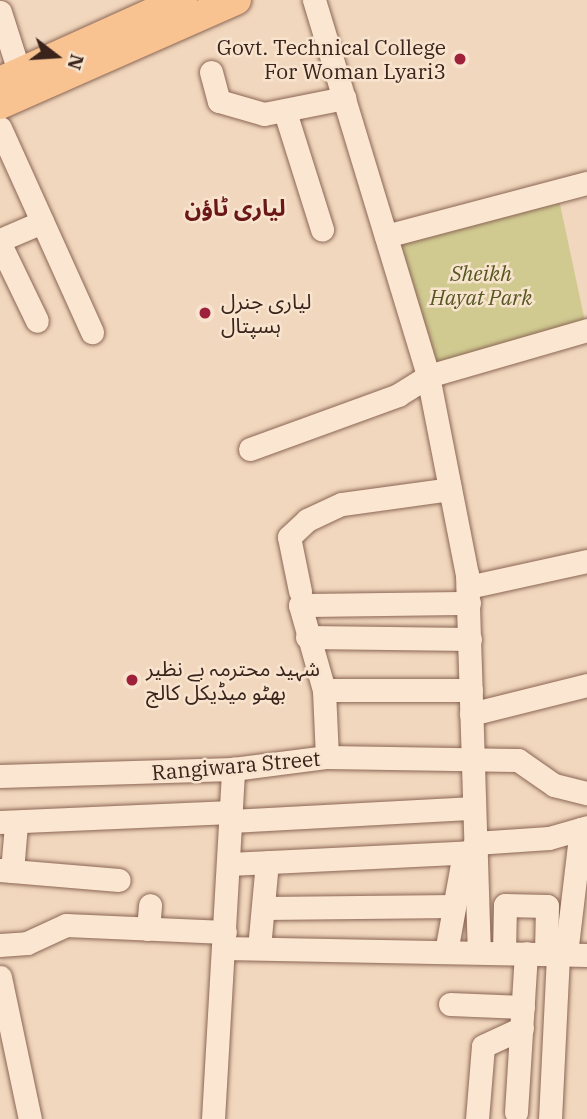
<!DOCTYPE html>
<meta charset="utf-8">
<style>
body{margin:0}
#map{position:relative;width:587px;height:1119px;overflow:hidden;background:#f1d7bd;font-family:"IBM Plex Serif","Noto Sans Arabic",serif}
div>[style]{position:absolute}
.green>*{inset:0;background:#d0ca91;transform-origin:0 0}
.roads{filter:drop-shadow(0 0 2px #8b6655) drop-shadow(0 0 2px #8b6655)}
.minor>*{height:23px;margin:-11.5px;padding:0 11.5px;transform-origin:11.5px;border-radius:11.5px;background:#fbe6d1}
.major>*{height:30px;margin:-15px;padding:0 15px;transform-origin:15px;border-radius:15px;background:#f8c391}
.dots>*{width:19px;height:19px;translate:-50% -50%;box-sizing:border-box;border:4px solid #f8e3ce;border-radius:50%}
span{translate:-50% -50%;white-space:nowrap;text-align:center;line-height:1.15;-webkit-text-stroke:5px #f8e3ce;paint-order:stroke}
.poi-label{font-size:21px;color:#39231b}
.right{translate:-100% -50%;text-align:right}
.left{translate:0 -50%;text-align:left}
.park-label{font-size:21px;color:#545720;font-style:italic}
.street-label{font-size:21px;color:#39231b}
.neighbourhood-label{font-size:23px;color:#691717;font-weight:700}
.north{position:absolute;left:21px;top:21px;width:70px;height:70px;-webkit-text-stroke:5px #f8e3ce;paint-order:stroke;rotate:107deg;font-size:19px;font-weight:700;line-height:28px;text-align:center;color:#39231b}
.north::after{content:'';display:block;margin:auto;width:24px;height:32px;background:#39231b;clip-path:polygon(50% 0,100% 100%,50% 72%,0 100%)}
</style>
<div id="map">
<div class="green">
<i style="left:557px;top:190px;width:143px;height:177px;rotate:78deg"></i>
</div>
<div class="roads">
<div class="minor">
<i style="left:314px;top:0;width:393px;rotate:73.1deg"></i>
<i style="left:428px;top:376px;width:202px;rotate:78.9deg"></i>
<i style="left:467px;top:574px;width:378px;rotate:88.2deg"></i>
<i style="left:0;top:12px;width:79px;rotate:72.3deg"></i>
<i style="left:211px;top:72px;width:30px;rotate:75deg"></i>
<i style="left:219px;top:101px;width:47px;rotate:16.1deg"></i>
<i style="left:264px;top:114px;width:82px;rotate:-11.3deg"></i>
<i style="left:286px;top:115px;width:120px;rotate:72.5deg"></i>
<i style="left:0;top:128px;width:224px;rotate:65.7deg"></i>
<i style="left:386px;top:236px;width:208px;rotate:-14.8deg"></i>
<i style="left:0;top:240px;width:46px;rotate:-23.2deg"></i>
<i style="left:0;top:244px;width:85px;rotate:64.3deg"></i>
<i style="left:250px;top:449px;width:158px;rotate:-20deg"></i>
<i style="left:398px;top:395px;width:36px;rotate:-32deg"></i>
<i style="left:428px;top:376px;width:166px;rotate:-16.1deg"></i>
<i style="left:468px;top:587px;width:122px;rotate:-12.3deg"></i>
<i style="left:300px;top:591px;width:55px;rotate:-101.5deg"></i>
<i style="left:289px;top:537px;width:25px;rotate:-43deg"></i>
<i style="left:307px;top:520px;width:38px;rotate:-25deg"></i>
<i style="left:342px;top:504px;width:109px;rotate:-7.9deg"></i>
<i style="left:307px;top:637px;width:163px;rotate:0.7deg"></i>
<i style="left:324px;top:690px;width:147px"></i>
<i style="left:471px;top:714px;width:120px;rotate:-14deg"></i>
<i style="left:327px;top:757px;width:67px;rotate:-92.6deg"></i>
<i style="left:324px;top:690px;width:88px;rotate:-105.8deg"></i>
<i style="left:300px;top:605px;width:169px;rotate:-0.7deg"></i>
<i style="left:0;top:776px;width:233px;rotate:-1.7deg"></i>
<i style="left:233px;top:769px;width:95px;rotate:-7.3deg"></i>
<i style="left:327px;top:757px;width:191px;rotate:0.9deg"></i>
<i style="left:518px;top:760px;width:44px;rotate:34.8deg"></i>
<i style="left:554px;top:785px;width:34px;rotate:14deg"></i>
<i style="left:231px;top:821px;width:243px;rotate:-3.1deg"></i>
<i style="left:0;top:822px;width:231px;rotate:-2.5deg"></i>
<i style="left:475px;top:843px;width:74px;rotate:-3.9deg"></i>
<i style="left:549px;top:838px;width:40px;rotate:-16deg"></i>
<i style="left:229px;top:864px;width:247px;rotate:-2.8deg"></i>
<i style="left:0;top:870px;width:119px;rotate:4.8deg"></i>
<i style="left:12px;top:871px;width:47px;rotate:-85.1deg"></i>
<i style="left:264px;top:908px;width:190px;rotate:-0.6deg"></i>
<i style="left:148px;top:929px;width:24px;rotate:-85deg"></i>
<i style="left:0;top:945px;width:27px;rotate:-4deg"></i>
<i style="left:27px;top:943px;width:43px;rotate:-24.8deg"></i>
<i style="left:66px;top:925px;width:159px;rotate:2.5deg"></i>
<i style="left:224px;top:948px;width:363px;rotate:1.1deg"></i>
<i style="left:259px;top:948px;width:86px;rotate:-84.7deg"></i>
<i style="left:446px;top:952px;width:101px;rotate:-79.7deg"></i>
<i style="left:504px;top:953px;width:48px;rotate:-88.8deg"></i>
<i style="left:505px;top:905px;width:42px;rotate:1.4deg"></i>
<i style="left:547px;top:906px;width:48px;rotate:91.2deg"></i>
<i style="left:566px;top:954px;width:126px;rotate:-83.2deg"></i>
<i style="left:0;top:977px;width:145px;rotate:78.1deg"></i>
<i style="left:450px;top:1004px;width:73px;rotate:2.4deg"></i>
<i style="left:516px;top:1112px;width:159px;rotate:-86.4deg"></i>
<i style="left:213px;top:1119px;width:351px;rotate:-86.7deg"></i>
<i style="left:477px;top:1119px;width:73px;rotate:-85.3deg"></i>
<i style="left:483px;top:1046px;width:43px;rotate:-24.8deg"></i>
<i style="left:550px;top:1119px;width:165px;rotate:-87.2deg"></i>
</div>
<div class="major">
<i style="left:0;top:82px;width:200px;rotate:-24.3deg"></i>
<i style="left:0;top:104px;width:258px;rotate:-23.8deg"></i>
</div>
</div>
<div class="dots">
<i style="left:460px;top:59px;background:#9f203b"></i>
<i style="left:205px;top:313px;background:#9f203b"></i>
<i style="left:132px;top:680px;background:#9f203b"></i>
</div>
<div class="poi-label">
<span class="right" style="left:446px;top:59px">Govt. Technical College<br>For Woman Lyari3</span>
<span class="left" style="left:221px;top:313px">لیاری جنرل<br>ہسپتال</span>
<span class="left" style="left:146px;top:680px">شہید محترمہ بے نظیر<br>بھٹو میڈیکل کالج</span>
</div>
<div class="park-label">
<span style="left:481px;top:285px">Sheikh<br>Hayat Park</span>
</div>
<div class="street-label">
<span style="left:236px;top:765px;rotate:-5deg">Rangiwara Street</span>
</div>
<div class="neighbourhood-label">
<span style="left:235px;top:207px">لیاری ٹاؤن</span>
</div>
<div class="north">N</div>
</div>
